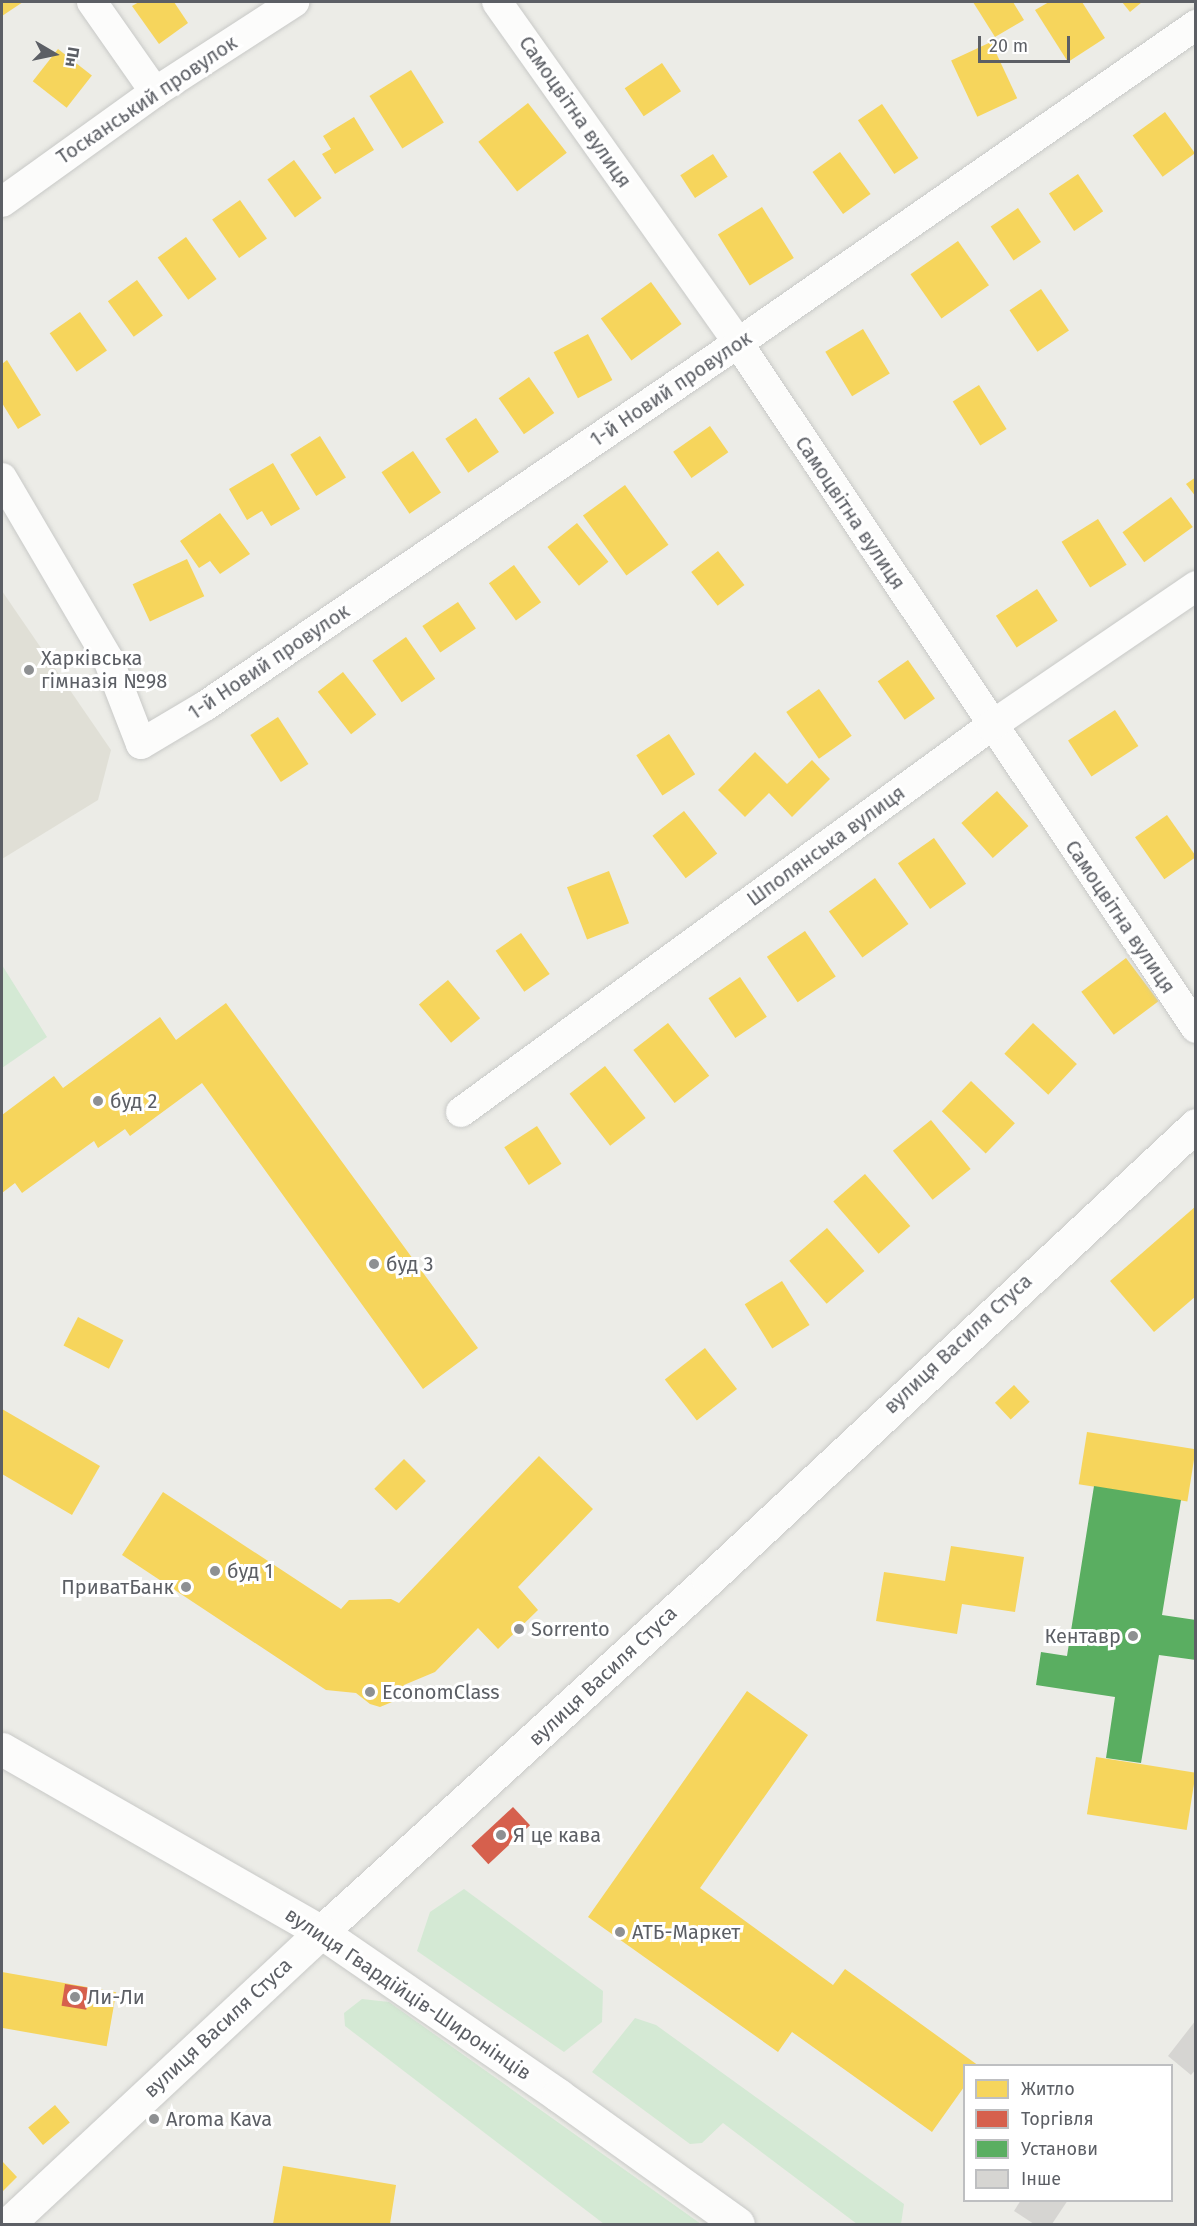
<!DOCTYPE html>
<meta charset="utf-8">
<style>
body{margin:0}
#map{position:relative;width:1197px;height:2226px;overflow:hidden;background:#ecece7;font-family:"Fira Sans",sans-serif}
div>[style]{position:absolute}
.education>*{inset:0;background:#e0dfd6}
.green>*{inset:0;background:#d4e9d4}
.homes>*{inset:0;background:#f6d55c;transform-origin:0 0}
.shops>*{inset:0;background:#d6604d;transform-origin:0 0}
.public>*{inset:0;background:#5aae61}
.building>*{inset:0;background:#d6d5d2}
.roads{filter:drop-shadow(0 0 2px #c8c9c7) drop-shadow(0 0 2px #c8c9c7)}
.minor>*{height:30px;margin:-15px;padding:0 15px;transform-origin:15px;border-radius:15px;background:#fcfcfb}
.tertiary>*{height:33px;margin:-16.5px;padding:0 16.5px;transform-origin:16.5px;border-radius:16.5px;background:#fcfcfb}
.secondary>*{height:33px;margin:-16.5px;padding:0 16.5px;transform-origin:16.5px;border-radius:16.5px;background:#fcfcfb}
.dots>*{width:16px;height:16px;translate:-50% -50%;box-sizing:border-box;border:3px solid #fff;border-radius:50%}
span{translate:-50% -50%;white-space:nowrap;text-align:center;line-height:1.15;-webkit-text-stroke:6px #fff;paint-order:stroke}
.street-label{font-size:20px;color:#5c5f65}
.poi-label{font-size:20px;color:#5c5f65}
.left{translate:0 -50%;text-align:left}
.right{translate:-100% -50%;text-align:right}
.frame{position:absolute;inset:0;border:3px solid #5c5f65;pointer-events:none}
.legend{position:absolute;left:963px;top:2064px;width:210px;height:138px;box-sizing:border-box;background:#fff;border:2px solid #bebfc1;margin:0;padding:8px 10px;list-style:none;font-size:18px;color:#5c5f65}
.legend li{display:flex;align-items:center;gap:12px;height:30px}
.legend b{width:30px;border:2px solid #bebfc1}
.north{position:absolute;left:24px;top:24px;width:60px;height:60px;-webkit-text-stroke:4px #fff;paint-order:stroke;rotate:99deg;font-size:16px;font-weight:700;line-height:24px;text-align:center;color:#5c5f65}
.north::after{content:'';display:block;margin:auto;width:21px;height:27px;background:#5c5f65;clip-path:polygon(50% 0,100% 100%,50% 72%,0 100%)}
.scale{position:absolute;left:978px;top:36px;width:92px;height:27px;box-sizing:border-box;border:3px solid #5c5f65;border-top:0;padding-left:8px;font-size:18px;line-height:21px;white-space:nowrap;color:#5c5f65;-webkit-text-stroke:4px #fff;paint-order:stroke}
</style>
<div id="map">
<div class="education">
<i style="clip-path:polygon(2px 591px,111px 750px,98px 800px,2px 859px)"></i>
</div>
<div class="green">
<i style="clip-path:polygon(2px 965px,47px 1037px,2px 1068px)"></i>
<i style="clip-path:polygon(464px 1889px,603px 1991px,602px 2022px,564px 2052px,417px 1951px,430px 1912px)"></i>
<i style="clip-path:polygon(362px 1999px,389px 2002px,701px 2224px,604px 2224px,345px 2026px,344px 2013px)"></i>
<i style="clip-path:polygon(635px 2018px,656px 2025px,904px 2204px,901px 2224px,857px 2224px,723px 2123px,702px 2143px,690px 2144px,592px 2072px)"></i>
</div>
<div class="homes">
<i style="clip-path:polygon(2px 2px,23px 2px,2px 16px)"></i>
<i style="clip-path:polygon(139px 2px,174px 2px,188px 23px,159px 44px,132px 6px)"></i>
<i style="clip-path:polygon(973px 2px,1013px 2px,1024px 20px,995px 37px)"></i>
<i style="clip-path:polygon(1049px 2px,1082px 2px,1105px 38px,1068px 62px,1035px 10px)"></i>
<i style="clip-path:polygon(1122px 2px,1142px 2px,1130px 12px)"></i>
<i style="left:991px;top:42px;width:62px;height:44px;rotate:65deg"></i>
<i style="left:58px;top:49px;width:43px;height:41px;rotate:38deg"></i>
<i style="left:662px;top:63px;width:34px;height:45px;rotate:56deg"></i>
<i style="left:411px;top:70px;width:62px;height:49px;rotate:58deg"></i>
<i style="left:528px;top:103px;width:63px;height:63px;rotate:52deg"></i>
<i style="left:882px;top:104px;width:65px;height:29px;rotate:56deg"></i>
<i style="left:1165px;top:112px;width:51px;height:40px;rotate:54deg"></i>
<i style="clip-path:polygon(354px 117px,374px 150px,335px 174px,322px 154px,331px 149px,323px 136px)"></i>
<i style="left:840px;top:152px;width:52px;height:34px;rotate:54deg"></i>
<i style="left:713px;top:154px;width:27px;height:39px;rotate:57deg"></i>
<i style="left:294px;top:160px;width:47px;height:33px;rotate:54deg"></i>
<i style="left:1078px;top:174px;width:45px;height:35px;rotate:56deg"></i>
<i style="left:240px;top:200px;width:47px;height:34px;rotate:55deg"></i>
<i style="left:762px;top:207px;width:60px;height:52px;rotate:58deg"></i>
<i style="left:1018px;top:208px;width:41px;height:33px;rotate:56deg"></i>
<i style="left:186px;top:237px;width:52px;height:35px;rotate:54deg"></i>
<i style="left:958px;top:241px;width:54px;height:58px;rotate:55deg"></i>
<i style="left:137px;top:280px;width:44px;height:36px;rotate:54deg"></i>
<i style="left:651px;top:282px;width:52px;height:62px;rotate:54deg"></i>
<i style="left:1041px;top:289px;width:50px;height:38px;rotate:56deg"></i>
<i style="left:80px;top:312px;width:47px;height:37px;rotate:55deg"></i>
<i style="left:863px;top:329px;width:52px;height:44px;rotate:59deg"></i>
<i style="left:588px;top:334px;width:52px;height:39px;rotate:62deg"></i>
<i style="clip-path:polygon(7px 360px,41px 415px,18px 429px,2px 403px,2px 364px)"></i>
<i style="left:529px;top:377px;width:44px;height:37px;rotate:55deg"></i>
<i style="left:979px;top:385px;width:52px;height:31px;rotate:58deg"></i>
<i style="left:476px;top:418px;width:41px;height:37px;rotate:56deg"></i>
<i style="left:710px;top:426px;width:32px;height:45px;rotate:55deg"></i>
<i style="left:320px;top:436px;width:49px;height:35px;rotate:58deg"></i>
<i style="left:413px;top:451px;width:50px;height:38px;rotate:56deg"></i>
<i style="clip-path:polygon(273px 463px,300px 509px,271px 526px,262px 511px,247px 520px,229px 489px)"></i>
<i style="clip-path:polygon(1196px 477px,1196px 497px,1186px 484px)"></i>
<i style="left:625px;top:485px;width:74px;height:52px;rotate:54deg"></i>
<i style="left:1171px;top:497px;width:37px;height:60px;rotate:54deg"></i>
<i style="clip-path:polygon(220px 513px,250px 554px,220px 574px,210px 561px,199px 568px,180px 541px)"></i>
<i style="left:1098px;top:519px;width:54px;height:43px;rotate:58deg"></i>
<i style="left:577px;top:523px;width:50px;height:38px;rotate:51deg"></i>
<i style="left:718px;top:551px;width:43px;height:34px;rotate:52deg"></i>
<i style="left:187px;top:559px;width:41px;height:60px;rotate:65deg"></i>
<i style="left:514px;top:565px;width:46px;height:31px;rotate:54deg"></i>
<i style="left:1037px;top:589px;width:38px;height:49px;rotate:57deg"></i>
<i style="left:458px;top:602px;width:32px;height:43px;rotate:56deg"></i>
<i style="left:406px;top:637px;width:51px;height:41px;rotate:55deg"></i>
<i style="left:908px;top:660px;width:47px;height:37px;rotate:55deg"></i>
<i style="left:343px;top:672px;width:54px;height:32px;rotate:52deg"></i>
<i style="left:819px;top:689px;width:57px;height:40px;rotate:55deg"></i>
<i style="left:1115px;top:710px;width:43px;height:56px;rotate:57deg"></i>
<i style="left:278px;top:717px;width:56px;height:33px;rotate:57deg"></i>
<i style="left:669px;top:734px;width:48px;height:39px;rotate:57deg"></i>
<i style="clip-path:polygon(755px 752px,787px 784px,812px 760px,830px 779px,792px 817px,769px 793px,745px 817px,718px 790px)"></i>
<i style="left:997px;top:791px;width:47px;height:48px;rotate:48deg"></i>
<i style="left:684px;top:811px;width:54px;height:40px;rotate:52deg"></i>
<i style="left:1167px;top:815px;width:51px;height:39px;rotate:55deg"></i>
<i style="left:934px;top:838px;width:56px;height:44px;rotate:55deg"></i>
<i style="left:609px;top:871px;width:56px;height:45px;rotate:69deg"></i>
<i style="left:875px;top:878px;width:57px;height:57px;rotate:54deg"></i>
<i style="left:805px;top:931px;width:55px;height:46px;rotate:56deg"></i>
<i style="left:521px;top:933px;width:50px;height:31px;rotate:55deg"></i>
<i style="left:1126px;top:958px;width:54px;height:56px;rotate:53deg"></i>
<i style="left:740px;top:977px;width:48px;height:38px;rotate:56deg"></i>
<i style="left:448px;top:980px;width:50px;height:38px;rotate:50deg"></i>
<i style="clip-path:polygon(226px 1003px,478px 1348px,423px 1389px,202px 1083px,130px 1136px,125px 1129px,98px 1148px,94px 1141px,22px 1193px,15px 1183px,2px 1193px,2px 1115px,54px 1076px,63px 1088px,160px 1017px,176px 1040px)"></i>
<i style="left:668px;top:1023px;width:67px;height:44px;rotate:52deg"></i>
<i style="left:1033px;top:1023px;width:60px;height:42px;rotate:43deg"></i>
<i style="left:605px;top:1066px;width:66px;height:45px;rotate:52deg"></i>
<i style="left:971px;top:1081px;width:61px;height:42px;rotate:44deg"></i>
<i style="left:931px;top:1120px;width:63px;height:49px;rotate:51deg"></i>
<i style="left:537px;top:1126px;width:45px;height:39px;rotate:57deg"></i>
<i style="left:865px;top:1174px;width:69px;height:42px;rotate:49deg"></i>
<i style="clip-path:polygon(1196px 1206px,1196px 1296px,1154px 1332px,1110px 1281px)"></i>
<i style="left:827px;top:1228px;width:57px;height:50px;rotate:49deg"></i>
<i style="left:782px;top:1281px;width:52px;height:44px;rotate:58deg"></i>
<i style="left:78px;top:1317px;width:51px;height:32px;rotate:27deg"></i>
<i style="left:705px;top:1348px;width:52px;height:51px;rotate:52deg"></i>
<i style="left:1014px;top:1385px;width:23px;height:26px;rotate:47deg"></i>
<i style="clip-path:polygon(2px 1409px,100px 1466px,72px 1515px,2px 1474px)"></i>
<i style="left:1087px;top:1432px;width:110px;height:53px;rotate:9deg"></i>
<i style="clip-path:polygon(539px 1456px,593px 1509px,518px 1587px,538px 1610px,498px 1649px,478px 1628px,435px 1672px,404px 1685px,392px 1702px,380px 1707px,370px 1704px,356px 1693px,326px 1690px,122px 1555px,163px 1492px,341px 1609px,349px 1600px,391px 1599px,399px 1603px)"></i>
<i style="left:404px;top:1459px;width:31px;height:42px;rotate:45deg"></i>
<i style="clip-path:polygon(951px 1546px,1024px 1557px,1015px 1612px,962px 1604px,957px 1634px,876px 1621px,884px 1572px,945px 1581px)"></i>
<i style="clip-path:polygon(747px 1691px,808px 1735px,700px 1888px,833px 1985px,845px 1969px,979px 2066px,964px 2066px,964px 2087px,932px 2132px,792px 2032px,778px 2052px,588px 1917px)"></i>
<i style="left:1096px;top:1757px;width:101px;height:58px;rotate:9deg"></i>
<i style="left:2px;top:1972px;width:116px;height:55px;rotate:10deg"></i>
<i style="left:55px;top:2105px;width:23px;height:35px;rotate:50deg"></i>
<i style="clip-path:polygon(2px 2161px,17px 2177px,2px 2192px)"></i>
<i style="clip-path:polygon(283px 2166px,396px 2185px,390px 2224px,273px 2224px)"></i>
</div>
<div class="shops">
<i style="left:513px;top:1807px;width:25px;height:57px;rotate:47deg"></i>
<i style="left:65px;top:1984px;width:25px;height:22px;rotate:9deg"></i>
</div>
<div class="public">
<i style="clip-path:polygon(1094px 1486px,1181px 1500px,1162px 1615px,1196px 1620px,1196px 1660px,1159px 1655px,1141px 1763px,1106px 1758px,1115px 1697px,1036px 1685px,1041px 1652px,1067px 1656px)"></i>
</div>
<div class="building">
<i style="clip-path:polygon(1196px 2020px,1196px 2069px,1191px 2075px,1168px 2056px)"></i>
<i style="clip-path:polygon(1021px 2200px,1068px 2200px,1052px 2224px,1034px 2224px,1014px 2211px)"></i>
</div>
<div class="roads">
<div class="minor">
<i style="left:92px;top:2px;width:110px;rotate:55deg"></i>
<i style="left:497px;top:2px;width:418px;rotate:54.7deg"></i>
<i style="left:738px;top:343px;width:824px;rotate:56.23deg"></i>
<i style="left:2px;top:202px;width:188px;rotate:-35.7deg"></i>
<i style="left:155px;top:92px;width:166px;rotate:-32.9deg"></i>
<i style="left:2px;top:478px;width:210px;rotate:59.6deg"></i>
<i style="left:108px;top:659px;width:91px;rotate:68.8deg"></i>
<i style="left:141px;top:744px;width:74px;rotate:-30.7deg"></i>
<i style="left:205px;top:706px;width:645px;rotate:-34.26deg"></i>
<i style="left:738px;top:343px;width:558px;rotate:-34.77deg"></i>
<i style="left:461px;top:1112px;width:656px;rotate:-36.07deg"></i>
<i style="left:991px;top:726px;width:248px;rotate:-34.3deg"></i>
</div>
<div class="tertiary">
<i style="left:8px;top:2224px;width:428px;rotate:-43deg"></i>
<i style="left:321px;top:1932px;width:523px;rotate:-42.29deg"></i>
<i style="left:708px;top:1580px;width:667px;rotate:-43deg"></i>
</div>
<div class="secondary">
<i style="left:2px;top:1749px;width:368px;rotate:29.8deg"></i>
<i style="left:321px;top:1932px;width:288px;rotate:34.5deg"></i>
<i style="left:558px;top:2095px;width:221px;rotate:35.6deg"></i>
</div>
</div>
<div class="dots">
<i style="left:29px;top:670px;background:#8e9092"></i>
<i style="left:98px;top:1101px;background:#8e9092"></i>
<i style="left:374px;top:1264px;background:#8e9092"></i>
<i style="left:215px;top:1571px;background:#8e9092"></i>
<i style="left:186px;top:1587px;background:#8e9092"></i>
<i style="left:519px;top:1629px;background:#8e9092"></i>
<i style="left:1133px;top:1636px;background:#8e9092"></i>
<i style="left:370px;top:1692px;background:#8e9092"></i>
<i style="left:501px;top:1835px;background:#8e9092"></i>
<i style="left:620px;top:1932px;background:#8e9092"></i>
<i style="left:75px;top:1997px;background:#8e9092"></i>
<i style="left:154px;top:2119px;background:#8e9092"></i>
</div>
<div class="street-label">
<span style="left:147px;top:100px;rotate:-34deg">Тосканський провулок</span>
<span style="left:575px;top:112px;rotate:55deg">Самоцвітна вулиця</span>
<span style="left:671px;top:389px;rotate:-34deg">1-й Новий провулок</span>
<span style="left:850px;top:513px;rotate:56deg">Самоцвітна вулиця</span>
<span style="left:269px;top:662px;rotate:-34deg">1-й Новий провулок</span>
<span style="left:826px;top:846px;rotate:-36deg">Шполянська вулиця</span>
<span style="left:1120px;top:917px;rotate:56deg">Самоцвітна вулиця</span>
<span style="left:958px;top:1344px;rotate:-43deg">вулиця Василя Стуса</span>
<span style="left:603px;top:1676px;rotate:-43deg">вулиця Василя Стуса</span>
<span style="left:408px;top:1994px;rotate:34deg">вулиця Гвардійців-Широнінців</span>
<span style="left:218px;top:2028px;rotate:-43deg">вулиця Василя Стуса</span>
</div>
<div class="poi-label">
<span class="left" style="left:41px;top:670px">Харківська<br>гімназія №98</span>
<span class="left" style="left:110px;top:1101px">буд 2</span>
<span class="left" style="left:386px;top:1264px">буд 3</span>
<span class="left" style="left:227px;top:1571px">буд 1</span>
<span class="right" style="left:174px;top:1587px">ПриватБанк</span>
<span class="left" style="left:531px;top:1629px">Sorrento</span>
<span class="right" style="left:1121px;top:1636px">Кентавр</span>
<span class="left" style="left:382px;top:1692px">EconomClass</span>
<span class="left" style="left:513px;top:1835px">Я це кава</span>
<span class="left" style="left:632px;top:1932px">АТБ-Маркет</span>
<span class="left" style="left:87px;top:1997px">Ли-Ли</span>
<span class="left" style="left:166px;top:2119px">Aroma Kava</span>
</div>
<div class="frame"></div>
<ul class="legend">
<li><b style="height:16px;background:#f6d55c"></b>Житло</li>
<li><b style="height:16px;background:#d6604d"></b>Торгівля</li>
<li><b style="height:16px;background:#5aae61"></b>Установи</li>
<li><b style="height:16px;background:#d6d5d2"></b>Інше</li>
</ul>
<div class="north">Пн</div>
<div class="scale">20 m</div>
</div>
